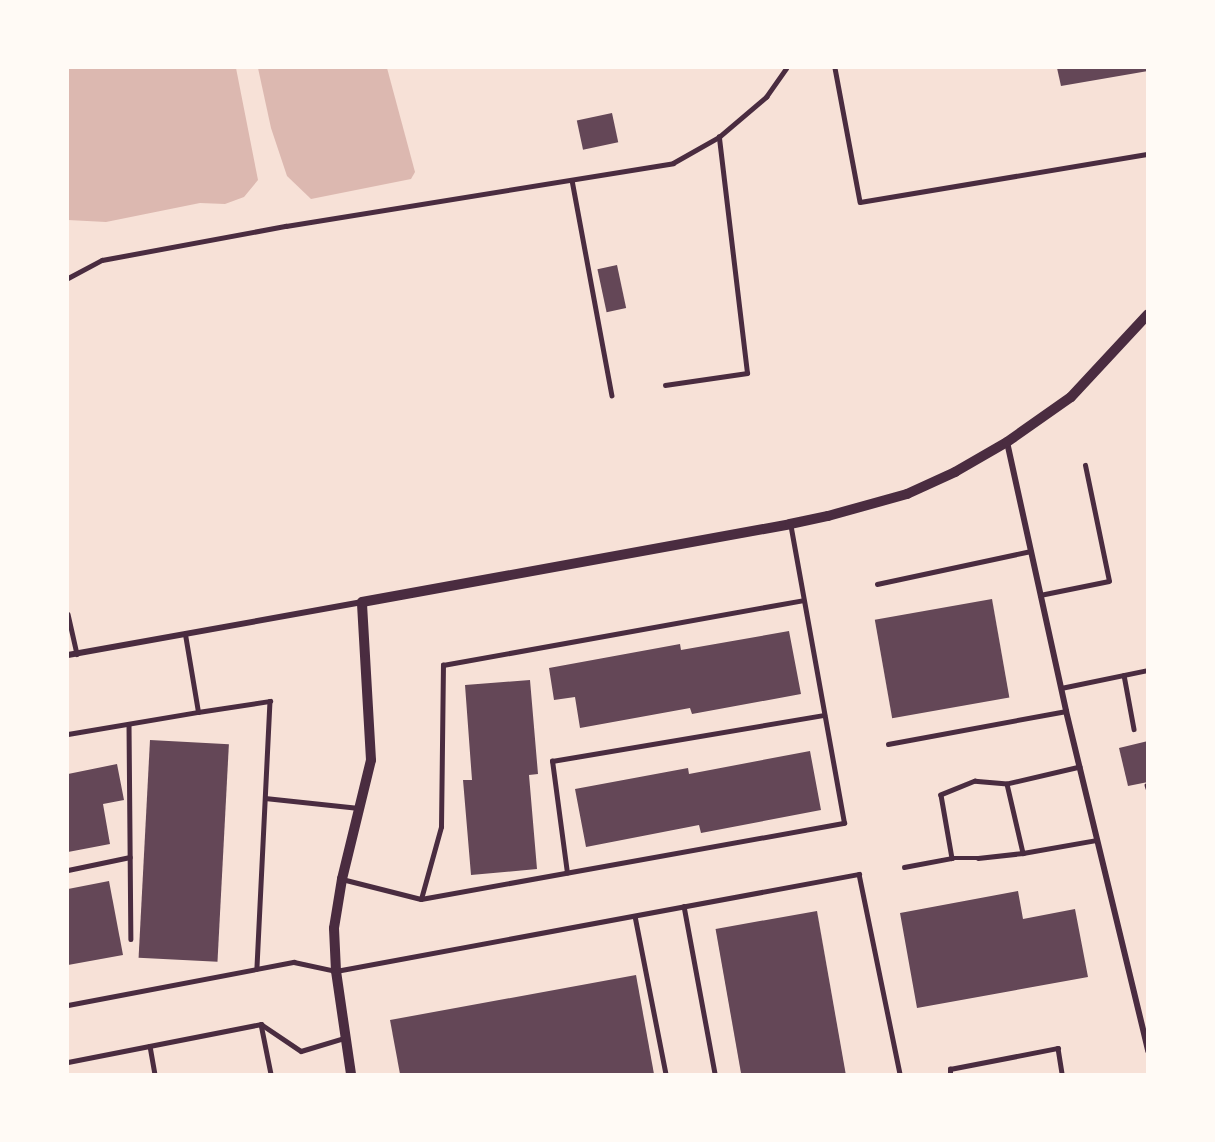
<!DOCTYPE html>
<style>
body{margin:0}
#map{position:relative;width:1215px;height:1142px;overflow:hidden;background:#f7e1d7;font-family:"Exo 2",sans-serif}
div>[style]{position:absolute}
.water>*{inset:0;background:#dcb8b0}
.building>*{inset:0;background:#644757;transform-origin:0 0}
.service>*{height:4.5px;margin:-2.25px;padding:0 2.25px;transform-origin:2.25px;border-radius:2.25px;background:#4a2c40}
.minor>*{height:6px;margin:-3px;padding:0 3px;transform-origin:3px;border-radius:3px;background:#4a2c40}
.tertiary>*{height:10px;margin:-5px;padding:0 5px;transform-origin:5px;border-radius:5px;background:#4a2c40}
span{translate:-50% -50%;white-space:nowrap;text-align:center;line-height:1.15;-webkit-text-stroke:4.5px #fffaf5;paint-order:stroke}
.frame{position:absolute;inset:0;border:69px solid #fffaf5;pointer-events:none}
</style>
<div id="map">
<div class="water">
<i style="clip-path:polygon(68px 68px,236px 68px,258px 180px,244px 197px,225px 204px,200px 203px,106px 222px,68px 220px)"></i>
<i style="clip-path:polygon(258px 68px,387px 68px,415px 172px,411px 179px,311px 199px,287px 176px,271px 128px)"></i>
</div>
<div class="building">
<i style="clip-path:polygon(1057px 68px,1148px 68px,1148px 71px,1061px 86px)"></i>
<i style="left:612px;top:113px;width:30px;height:36px;rotate:78deg"></i>
<i style="left:617px;top:265px;width:44px;height:20px;rotate:78deg"></i>
<i style="left:992px;top:599px;width:100px;height:119px;rotate:80deg"></i>
<i style="clip-path:polygon(789px 631px,801px 694px,692px 714px,690px 708px,580px 728px,575px 697px,554px 700px,549px 668px,680px 644px,681px 650px)"></i>
<i style="clip-path:polygon(530px 680px,538px 774px,529px 775px,537px 869px,471px 875px,463px 780px,472px 780px,465px 685px)"></i>
<i style="left:150px;top:740px;width:79px;height:218px;rotate:3deg"></i>
<i style="clip-path:polygon(1148px 741px,1148px 782px,1128px 786px,1119px 748px)"></i>
<i style="clip-path:polygon(810px 751px,821px 810px,701px 833px,699px 825px,586px 847px,575px 789px,688px 768px,689px 774px)"></i>
<i style="clip-path:polygon(117px 764px,124px 800px,103px 804px,110px 844px,68px 852px,68px 774px)"></i>
<i style="clip-path:polygon(109px 881px,123px 955px,68px 965px,68px 889px)"></i>
<i style="clip-path:polygon(1018px 891px,1023px 919px,1075px 909px,1088px 977px,917px 1008px,900px 913px)"></i>
<i style="left:817px;top:911px;width:166px;height:103px;rotate:80deg"></i>
<i style="clip-path:polygon(636px 975px,654px 1074px,400px 1074px,390px 1020px)"></i>
</div>
<div class="service">
<i style="left:835px;top:68px;width:136px;rotate:79.4deg"></i>
<i style="left:860px;top:202px;width:292px;rotate:-9.5deg"></i>
<i style="left:572px;top:180px;width:219px;rotate:79.5deg"></i>
<i style="left:68px;top:278px;width:38px;rotate:-28deg"></i>
<i style="left:102px;top:260px;width:187px;rotate:-10.5deg"></i>
<i style="left:286px;top:226px;width:392px;rotate:-9.2deg"></i>
<i style="left:673px;top:163px;width:53px;rotate:-29.5deg"></i>
<i style="left:719px;top:137px;width:62px;rotate:-40.4deg"></i>
<i style="left:766px;top:97px;width:35px;rotate:-55deg"></i>
<i style="left:665px;top:385px;width:83px;rotate:-8.3deg"></i>
<i style="left:747px;top:373px;width:238px;rotate:-96.8deg"></i>
<i style="left:877px;top:584px;width:157px;rotate:-12.1deg"></i>
<i style="left:1040px;top:595px;width:70px;rotate:-11.5deg"></i>
<i style="left:1109px;top:581px;width:118px;rotate:-101.7deg"></i>
<i style="left:68px;top:614px;width:41px;rotate:77.3deg"></i>
<i style="left:1124px;top:675px;width:55px;rotate:79.5deg"></i>
<i style="left:1061px;top:688px;width:89px;rotate:-11.7deg"></i>
<i style="left:198px;top:712px;width:73px;rotate:-8.7deg"></i>
<i style="left:270px;top:701px;width:268px;rotate:92.8deg"></i>
<i style="left:129px;top:724px;width:215px;rotate:89.5deg"></i>
<i style="left:68px;top:734px;width:132px;rotate:-9.6deg"></i>
<i style="left:198px;top:712px;width:79px;rotate:-99.5deg"></i>
<i style="left:888px;top:744px;width:181px;rotate:-10.5deg"></i>
<i style="left:1080px;top:767px;width:75px;rotate:166.9deg"></i>
<i style="left:1007px;top:784px;width:71px;rotate:76.9deg"></i>
<i style="left:1023px;top:853px;width:75px;rotate:-10deg"></i>
<i style="left:1007px;top:784px;width:32px;rotate:-175deg"></i>
<i style="left:975px;top:781px;width:37px;rotate:158deg"></i>
<i style="left:941px;top:795px;width:64px;rotate:80.1deg"></i>
<i style="left:952px;top:858px;width:26px"></i>
<i style="left:978px;top:858px;width:45px;rotate:-6.3deg"></i>
<i style="left:1147px;top:785px;width:3px;rotate:72deg"></i>
<i style="left:265px;top:798px;width:94px;rotate:6.1deg"></i>
<i style="left:904px;top:867px;width:49px;rotate:-10.6deg"></i>
<i style="left:68px;top:870px;width:63px;rotate:-11.8deg"></i>
<i style="left:567px;top:873px;width:113px;rotate:-97.6deg"></i>
<i style="left:552px;top:761px;width:276px;rotate:-9.6deg"></i>
<i style="left:342px;top:879px;width:81px;rotate:14.2deg"></i>
<i style="left:421px;top:899px;width:430px;rotate:-10.2deg"></i>
<i style="left:844px;top:823px;width:304px;rotate:-100.2deg"></i>
<i style="left:421px;top:899px;width:75px;rotate:-74.5deg"></i>
<i style="left:441px;top:827px;width:162px;rotate:-89.3deg"></i>
<i style="left:443px;top:665px;width:366px;rotate:-10.2deg"></i>
<i style="left:684px;top:906px;width:171px;rotate:79.5deg"></i>
<i style="left:635px;top:916px;width:161px;rotate:78.9deg"></i>
<i style="left:68px;top:1005px;width:230px;rotate:-10.8deg"></i>
<i style="left:294px;top:962px;width:43px;rotate:12.1deg"></i>
<i style="left:336px;top:971px;width:532px;rotate:-10.51deg"></i>
<i style="left:859px;top:874px;width:204px;rotate:78.4deg"></i>
<i style="left:261px;top:1024px;width:51px;rotate:78.7deg"></i>
<i style="left:150px;top:1046px;width:28px;rotate:80deg"></i>
<i style="left:68px;top:1062px;width:197px;rotate:-11.1deg"></i>
<i style="left:261px;top:1024px;width:48px;rotate:34deg"></i>
<i style="left:301px;top:1051px;width:45px;rotate:-16.8deg"></i>
<i style="left:950px;top:1074px;width:5px;rotate:-90deg"></i>
<i style="left:950px;top:1069px;width:110px;rotate:-11deg"></i>
<i style="left:1058px;top:1048px;width:26px;rotate:81deg"></i>
</div>
<div class="minor">
<i style="left:1007px;top:442px;width:275px;rotate:77.6deg"></i>
<i style="left:1066px;top:711px;width:350px;rotate:76.4deg"></i>
<i style="left:68px;top:655px;width:299px;rotate:-10.2deg"></i>
</div>
<div class="tertiary">
<i style="left:351px;top:1074px;width:104px;rotate:-98.3deg"></i>
<i style="left:336px;top:971px;width:43px;rotate:-92.7deg"></i>
<i style="left:334px;top:928px;width:50px;rotate:-80.7deg"></i>
<i style="left:342px;top:879px;width:122px;rotate:-76.3deg"></i>
<i style="left:371px;top:760px;width:158px;rotate:-93.3deg"></i>
<i style="left:362px;top:602px;width:435px;rotate:-10.3deg"></i>
<i style="left:790px;top:524px;width:39px;rotate:-12deg"></i>
<i style="left:828px;top:516px;width:82px;rotate:-15.6deg"></i>
<i style="left:907px;top:494px;width:53px;rotate:-24.6deg"></i>
<i style="left:955px;top:472px;width:60px;rotate:-30deg"></i>
<i style="left:1007px;top:442px;width:78px;rotate:-35.1deg"></i>
<i style="left:1071px;top:397px;width:113px;rotate:-47.1deg"></i>
</div>
<div class="frame"></div>
</div>
